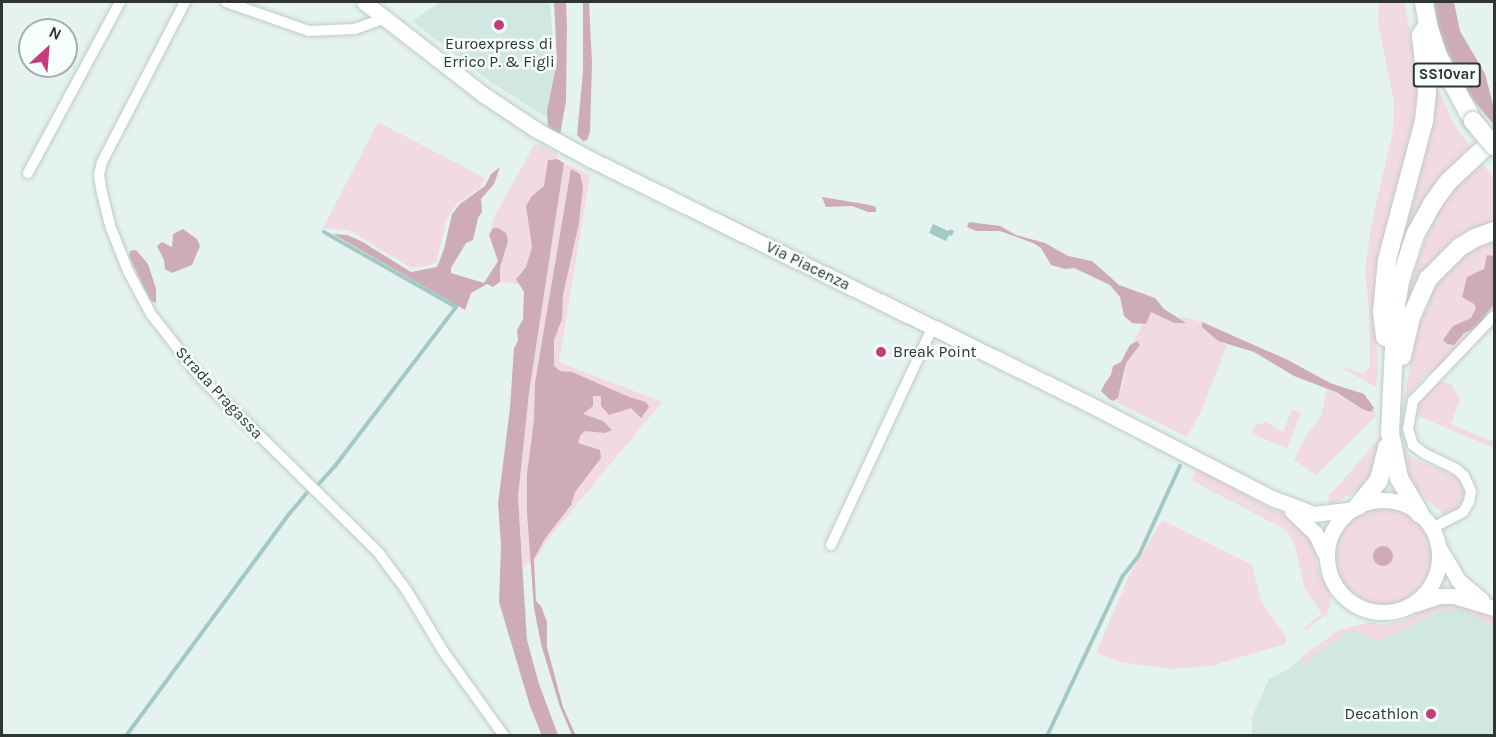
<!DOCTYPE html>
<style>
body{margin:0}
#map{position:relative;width:1496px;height:737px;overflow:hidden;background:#e5f3f0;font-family:Karla,sans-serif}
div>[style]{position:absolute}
.built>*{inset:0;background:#d0e7e2}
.green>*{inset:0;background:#f1dae2}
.round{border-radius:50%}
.forest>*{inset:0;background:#cdacb7}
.water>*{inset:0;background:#a3c9c3}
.stream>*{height:4px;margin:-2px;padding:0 2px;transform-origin:2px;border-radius:2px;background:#a3c9c3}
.roads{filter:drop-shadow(0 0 2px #becbc8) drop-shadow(0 0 2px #becbc8)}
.minor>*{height:10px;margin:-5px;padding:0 5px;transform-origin:5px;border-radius:5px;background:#fff}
.secondary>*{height:15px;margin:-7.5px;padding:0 7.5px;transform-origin:7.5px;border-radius:7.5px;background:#fff}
.secondary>.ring{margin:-7.5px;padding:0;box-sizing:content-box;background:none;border:15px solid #fff;border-radius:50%}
.trunk>*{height:18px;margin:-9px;padding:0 9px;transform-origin:9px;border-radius:9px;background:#fff}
.bridges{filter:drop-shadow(0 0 2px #becbc8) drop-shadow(0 0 2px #becbc8)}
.trunk-bridge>*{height:18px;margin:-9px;padding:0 9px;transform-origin:9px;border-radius:9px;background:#fff}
.dots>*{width:16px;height:16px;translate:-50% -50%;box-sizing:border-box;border:3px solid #f6fffd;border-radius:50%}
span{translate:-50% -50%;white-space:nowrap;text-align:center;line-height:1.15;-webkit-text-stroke:5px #f6fffd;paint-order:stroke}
.shield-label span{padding:2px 4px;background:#f6fffd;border:2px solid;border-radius:4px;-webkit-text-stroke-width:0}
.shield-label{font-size:15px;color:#2f3534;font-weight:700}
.poi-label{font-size:16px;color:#2f3534}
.left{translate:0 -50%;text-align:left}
.right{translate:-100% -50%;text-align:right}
.street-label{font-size:16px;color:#2f3534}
.frame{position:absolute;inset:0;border:3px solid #2f3534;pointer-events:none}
.north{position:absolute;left:18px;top:18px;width:60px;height:60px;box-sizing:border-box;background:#f6fffd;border:2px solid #a6aead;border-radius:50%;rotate:26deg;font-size:16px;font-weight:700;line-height:24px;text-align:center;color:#2f3534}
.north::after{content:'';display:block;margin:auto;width:21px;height:27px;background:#c43c7a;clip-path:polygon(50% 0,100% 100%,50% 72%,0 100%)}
</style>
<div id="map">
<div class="built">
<i style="clip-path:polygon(441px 2px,550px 2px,556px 83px,550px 119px,492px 83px,412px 21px)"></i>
<i style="clip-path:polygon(1450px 602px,1494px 619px,1494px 735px,1252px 736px,1252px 717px,1269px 679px,1288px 669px,1338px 631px,1405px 621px)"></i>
</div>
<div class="green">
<i style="clip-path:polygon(1379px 2px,1404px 2px,1413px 46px,1420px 106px,1375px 326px,1378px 366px,1376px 387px,1338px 366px,1363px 373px,1370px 367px,1369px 306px,1365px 272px,1371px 226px,1393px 131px,1394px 102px,1378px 23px)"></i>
<i style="clip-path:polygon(1430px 71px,1454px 124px,1470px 146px,1430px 190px,1415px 217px,1403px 241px,1392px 282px)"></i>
<i style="clip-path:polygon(378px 122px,485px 178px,480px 188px,457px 203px,447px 219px,436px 263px,431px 265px,411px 268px,349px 230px,323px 228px)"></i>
<i style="clip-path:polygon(534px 145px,541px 145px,557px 153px,557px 159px,548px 160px,544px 186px,531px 197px,526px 206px,532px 247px,526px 267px,518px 275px,518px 284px,500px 282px,500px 268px,507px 246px,506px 233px,498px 228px,491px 231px,493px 219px)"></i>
<i style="clip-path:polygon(1479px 161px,1494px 176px,1494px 223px,1473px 230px,1441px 253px,1424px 273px,1406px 308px,1409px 287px,1429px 228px,1445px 200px)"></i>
<i style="clip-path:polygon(564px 163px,590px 175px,559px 362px,662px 402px,549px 538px,538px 557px,523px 567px,518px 497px,529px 393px)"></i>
<i style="clip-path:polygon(1494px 239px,1494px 309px,1440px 365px,1423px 378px,1404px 401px,1418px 314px,1427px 293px,1465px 252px)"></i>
<i style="clip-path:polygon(1151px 312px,1174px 323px,1185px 323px,1179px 318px,1183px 317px,1202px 322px,1202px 327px,1218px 341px,1227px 345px,1200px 414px,1187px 437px,1116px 402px,1124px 381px,1126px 363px,1140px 345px,1137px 341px,1133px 342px)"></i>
<i style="clip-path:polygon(1440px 382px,1451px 384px,1460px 400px,1451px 424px,1494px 442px,1494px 448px,1418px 416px,1419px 402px)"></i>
<i style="clip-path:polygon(1327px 388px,1362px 409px,1371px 412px,1374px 408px,1376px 416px,1316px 475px,1294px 460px,1309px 431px,1321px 417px)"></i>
<i style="clip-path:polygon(1292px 409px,1301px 413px,1287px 448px,1252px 434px,1257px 423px,1262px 425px,1264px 421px,1283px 432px)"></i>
<i style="clip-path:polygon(1384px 433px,1380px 465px,1364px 486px,1329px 506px,1328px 497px)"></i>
<i style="clip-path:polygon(1400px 443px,1412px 458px,1457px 477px,1465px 492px,1458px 509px,1444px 514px,1408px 485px)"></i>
<i style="clip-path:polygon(1197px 469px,1298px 522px,1315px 546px,1318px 569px,1331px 597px,1327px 618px,1325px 615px,1306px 630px,1304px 628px,1322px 614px,1305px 589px,1294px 542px,1286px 530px,1191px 480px)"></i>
<i class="round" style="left:1332px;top:505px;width:102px;height:102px"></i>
<i style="clip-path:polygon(1162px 520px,1252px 565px,1261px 601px,1286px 637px,1285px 644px,1211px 666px,1171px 669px,1120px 662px,1096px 653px,1129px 576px)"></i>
<i style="clip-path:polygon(1449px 601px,1475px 608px,1491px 616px,1494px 618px,1494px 626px,1460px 609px,1443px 610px,1382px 640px,1375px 641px,1355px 631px,1348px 631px,1305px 663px,1301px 663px,1302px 657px,1339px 630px,1371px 622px,1383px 625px,1404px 620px,1438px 603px)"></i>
</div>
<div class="forest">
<i style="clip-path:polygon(554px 2px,566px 2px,567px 25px,566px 101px,560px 135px,552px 132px,548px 126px,547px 111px,557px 62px)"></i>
<i style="clip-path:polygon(583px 2px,589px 2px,592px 63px,590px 132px,587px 140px,583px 141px,577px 135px,583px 72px)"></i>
<i style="clip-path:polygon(1433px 2px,1454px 2px,1460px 31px,1485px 74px,1494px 108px,1494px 125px,1470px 96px,1440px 38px)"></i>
<i style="clip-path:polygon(557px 159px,564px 163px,529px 393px,518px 497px,527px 640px,539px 684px,558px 735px,542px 736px,530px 706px,499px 602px,501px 545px,498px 504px,510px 408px,514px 348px,518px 341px,517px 330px,523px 319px,524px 292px,516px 279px,526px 267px,532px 247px,526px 206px,531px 197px,544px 186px,548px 160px)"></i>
<i style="clip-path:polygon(500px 167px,494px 184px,481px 199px,482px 212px,478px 218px,473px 240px,466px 243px,451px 268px,451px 273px,484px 283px,498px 261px,489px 235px,493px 228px,498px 228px,506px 233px,508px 241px,500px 268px,500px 282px,493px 287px,487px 284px,471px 293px,465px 310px,333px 234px,347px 235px,361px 241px,411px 272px,437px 267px,444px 249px,452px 214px,460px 204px,485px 186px,491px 174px)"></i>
<i style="clip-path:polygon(571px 169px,580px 174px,583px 186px,579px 223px,563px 295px,562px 319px,554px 340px,554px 366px,560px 371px,572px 372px,629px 397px,646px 402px,649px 407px,641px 418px,631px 408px,609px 415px,601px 406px,601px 396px,593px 396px,593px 406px,583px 414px,603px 421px,612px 430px,605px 433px,585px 431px,580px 436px,578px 443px,600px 450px,601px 458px,575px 492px,571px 505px,544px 540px,534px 559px,536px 601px,541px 606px,547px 622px,547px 647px,563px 707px,576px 736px,572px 735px,560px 707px,541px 644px,534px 608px,527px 513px,527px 474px,534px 420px,535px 383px)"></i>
<i style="clip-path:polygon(822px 197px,870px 205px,876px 207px,876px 212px,868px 212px,852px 206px,826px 207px)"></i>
<i style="clip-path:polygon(969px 222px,1000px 226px,1016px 235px,1045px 243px,1068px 256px,1092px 261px,1119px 285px,1155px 298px,1164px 309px,1186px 323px,1174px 323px,1151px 312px,1146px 324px,1132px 323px,1124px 316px,1120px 297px,1110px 285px,1074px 268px,1065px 269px,1051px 265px,1041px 248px,1033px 243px,1000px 231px,976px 231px,967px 227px)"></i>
<i style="clip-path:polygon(183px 229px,197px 239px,200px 246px,192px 265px,172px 273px,165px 269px,164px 260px,157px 246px,162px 242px,172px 247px,173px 234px)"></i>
<i style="clip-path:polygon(136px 250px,148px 264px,156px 289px,156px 303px,150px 300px,129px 256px,130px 251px)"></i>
<i style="clip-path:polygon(1487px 255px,1494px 256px,1494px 304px,1476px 328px,1464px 333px,1454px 345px,1447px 344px,1443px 340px,1453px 326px,1471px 318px,1476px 308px,1474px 304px,1462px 297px,1467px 277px,1484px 269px)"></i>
<i style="clip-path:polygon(1202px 322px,1288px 360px,1330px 383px,1364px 394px,1374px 408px,1371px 412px,1362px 409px,1336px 392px,1294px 376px,1254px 352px,1218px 341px,1202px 327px)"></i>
<i style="clip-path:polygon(1137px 341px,1140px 345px,1126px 363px,1118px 398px,1113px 401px,1109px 399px,1101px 391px,1105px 383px,1111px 375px,1113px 366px,1121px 362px,1130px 345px)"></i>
<i class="round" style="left:1373px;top:546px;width:20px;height:20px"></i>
</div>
<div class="water">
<i style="clip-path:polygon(933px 224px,948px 231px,950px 229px,954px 231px,952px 236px,949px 235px,946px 241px,929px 233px)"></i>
</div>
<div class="stream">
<i style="left:317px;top:486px;width:27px;rotate:-48deg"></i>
<i style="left:335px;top:466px;width:200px;rotate:-52.7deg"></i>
<i style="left:456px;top:307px;width:152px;rotate:-150.4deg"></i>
<i style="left:126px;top:736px;width:277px;rotate:-53.7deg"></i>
<i style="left:290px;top:513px;width:26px;rotate:-50deg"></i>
<i style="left:1047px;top:736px;width:176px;rotate:-64.7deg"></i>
<i style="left:1122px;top:577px;width:28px;rotate:-52deg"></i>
<i style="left:1139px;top:555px;width:98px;rotate:-65.3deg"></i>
</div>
<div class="roads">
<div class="minor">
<i style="left:185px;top:2px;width:180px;rotate:117.4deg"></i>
<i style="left:102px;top:162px;width:13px;rotate:103deg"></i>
<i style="left:99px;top:175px;width:18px;rotate:81deg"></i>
<i style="left:102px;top:193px;width:36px;rotate:76deg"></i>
<i style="left:111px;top:228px;width:46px;rotate:68.4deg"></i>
<i style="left:128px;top:271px;width:49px;rotate:61.9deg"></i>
<i style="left:151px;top:314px;width:81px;rotate:52deg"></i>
<i style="left:201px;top:378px;width:248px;rotate:44.5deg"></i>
<i style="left:378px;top:552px;width:49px;rotate:53.4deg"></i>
<i style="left:407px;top:591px;width:70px;rotate:59deg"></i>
<i style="left:443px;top:651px;width:105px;rotate:54.3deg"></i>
<i style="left:226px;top:2px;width:88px;rotate:19.3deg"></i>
<i style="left:309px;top:31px;width:46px;rotate:-2.5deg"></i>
<i style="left:355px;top:29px;width:32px;rotate:-20deg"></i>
<i style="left:28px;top:173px;width:194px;rotate:-61.7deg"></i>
<i style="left:1432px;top:528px;width:35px;rotate:-27deg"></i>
<i style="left:1463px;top:512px;width:12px;rotate:-59deg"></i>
<i style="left:1469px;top:502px;width:11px;rotate:-80deg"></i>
<i style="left:1471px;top:491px;width:17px;rotate:-115deg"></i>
<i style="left:1464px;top:476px;width:11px;rotate:-139deg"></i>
<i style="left:1456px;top:469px;width:34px;rotate:-154deg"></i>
<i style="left:1425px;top:454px;width:15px;rotate:-143deg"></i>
<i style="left:1413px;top:445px;width:17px;rotate:-107deg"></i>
<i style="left:1408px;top:429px;width:28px;rotate:-80deg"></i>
<i style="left:1413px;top:401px;width:117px;rotate:-46.4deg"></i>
<i style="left:831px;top:545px;width:239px;rotate:-65deg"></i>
</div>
<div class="secondary">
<i style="left:364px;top:2px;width:152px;rotate:37.8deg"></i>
<i style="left:484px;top:95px;width:61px;rotate:33.7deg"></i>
<i style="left:535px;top:129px;width:63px;rotate:28.6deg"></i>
<i style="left:590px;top:159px;width:549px;rotate:26.15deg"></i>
<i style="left:1083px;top:401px;width:212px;rotate:27.2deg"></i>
<i style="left:1272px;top:498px;width:45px;rotate:20.9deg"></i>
<i style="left:1314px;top:514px;width:39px;rotate:-7deg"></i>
<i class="ring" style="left:1327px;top:500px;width:97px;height:97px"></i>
<i style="left:1292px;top:511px;width:32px;rotate:44deg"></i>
<i style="left:1315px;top:533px;width:25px;rotate:64deg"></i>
<i style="left:1439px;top:548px;width:39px;rotate:59deg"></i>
<i style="left:1459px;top:581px;width:30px;rotate:40deg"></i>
<i style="left:1415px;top:604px;width:26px;rotate:-18deg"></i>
<i style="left:1440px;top:596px;width:14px"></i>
<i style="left:1454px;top:596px;width:42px;rotate:16.7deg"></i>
</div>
<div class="trunk">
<i style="left:1424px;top:2px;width:23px;rotate:80deg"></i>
<i style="left:1428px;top:25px;width:33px;rotate:72deg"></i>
<i style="left:1438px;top:56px;width:74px;rotate:61.7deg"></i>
<i style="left:1385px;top:337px;width:25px;rotate:-97deg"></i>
<i style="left:1382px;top:312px;width:52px;rotate:-84.5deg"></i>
<i style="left:1387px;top:260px;width:144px;rotate:-75.1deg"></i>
<i style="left:1424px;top:121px;width:29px;rotate:-84deg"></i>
<i style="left:1427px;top:92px;width:57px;rotate:-96deg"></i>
<i style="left:1421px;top:35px;width:12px;rotate:-55deg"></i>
<i style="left:1402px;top:356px;width:40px;rotate:-77deg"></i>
<i style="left:1411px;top:317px;width:42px;rotate:-65.9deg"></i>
<i style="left:1428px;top:279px;width:45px;rotate:-45deg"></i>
<i style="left:1460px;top:247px;width:17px;rotate:-31deg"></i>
<i style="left:1475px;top:238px;width:20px;rotate:-20deg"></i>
<i style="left:1358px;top:506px;width:33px;rotate:-51deg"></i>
<i style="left:1379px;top:480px;width:34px;rotate:-76deg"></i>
<i style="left:1420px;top:514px;width:42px;rotate:-120.3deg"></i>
<i style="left:1399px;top:478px;width:46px;rotate:-101.3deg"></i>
<i style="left:1390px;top:433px;width:128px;rotate:-87.3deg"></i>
<i style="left:1396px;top:305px;width:27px;rotate:-80deg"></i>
<i style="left:1401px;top:278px;width:45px;rotate:-72deg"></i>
<i style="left:1415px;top:235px;width:35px;rotate:-61deg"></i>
<i style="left:1432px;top:204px;width:29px;rotate:-54deg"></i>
<i style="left:1449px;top:181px;width:62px;rotate:-43deg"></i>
</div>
</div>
<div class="bridges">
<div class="trunk-bridge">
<i style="left:1473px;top:121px;width:33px;rotate:50deg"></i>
</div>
</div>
<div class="dots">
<i style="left:499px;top:25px;background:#c43c7a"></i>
<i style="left:881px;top:352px;background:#c43c7a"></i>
<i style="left:1431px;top:714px;background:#c43c7a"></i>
</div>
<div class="shield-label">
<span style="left:1447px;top:75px">SS10var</span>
</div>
<div class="poi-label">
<span style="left:499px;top:53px">Euroexpress di<br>Errico P. &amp; Figli</span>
<span class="left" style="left:893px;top:352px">Break Point</span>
<span class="right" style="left:1419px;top:714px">Decathlon</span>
</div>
<div class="street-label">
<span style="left:808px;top:266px;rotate:26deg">Via Piacenza</span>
<span style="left:219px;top:393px;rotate:47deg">Strada Pragassa</span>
</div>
<div class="frame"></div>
<div class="north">N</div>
</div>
